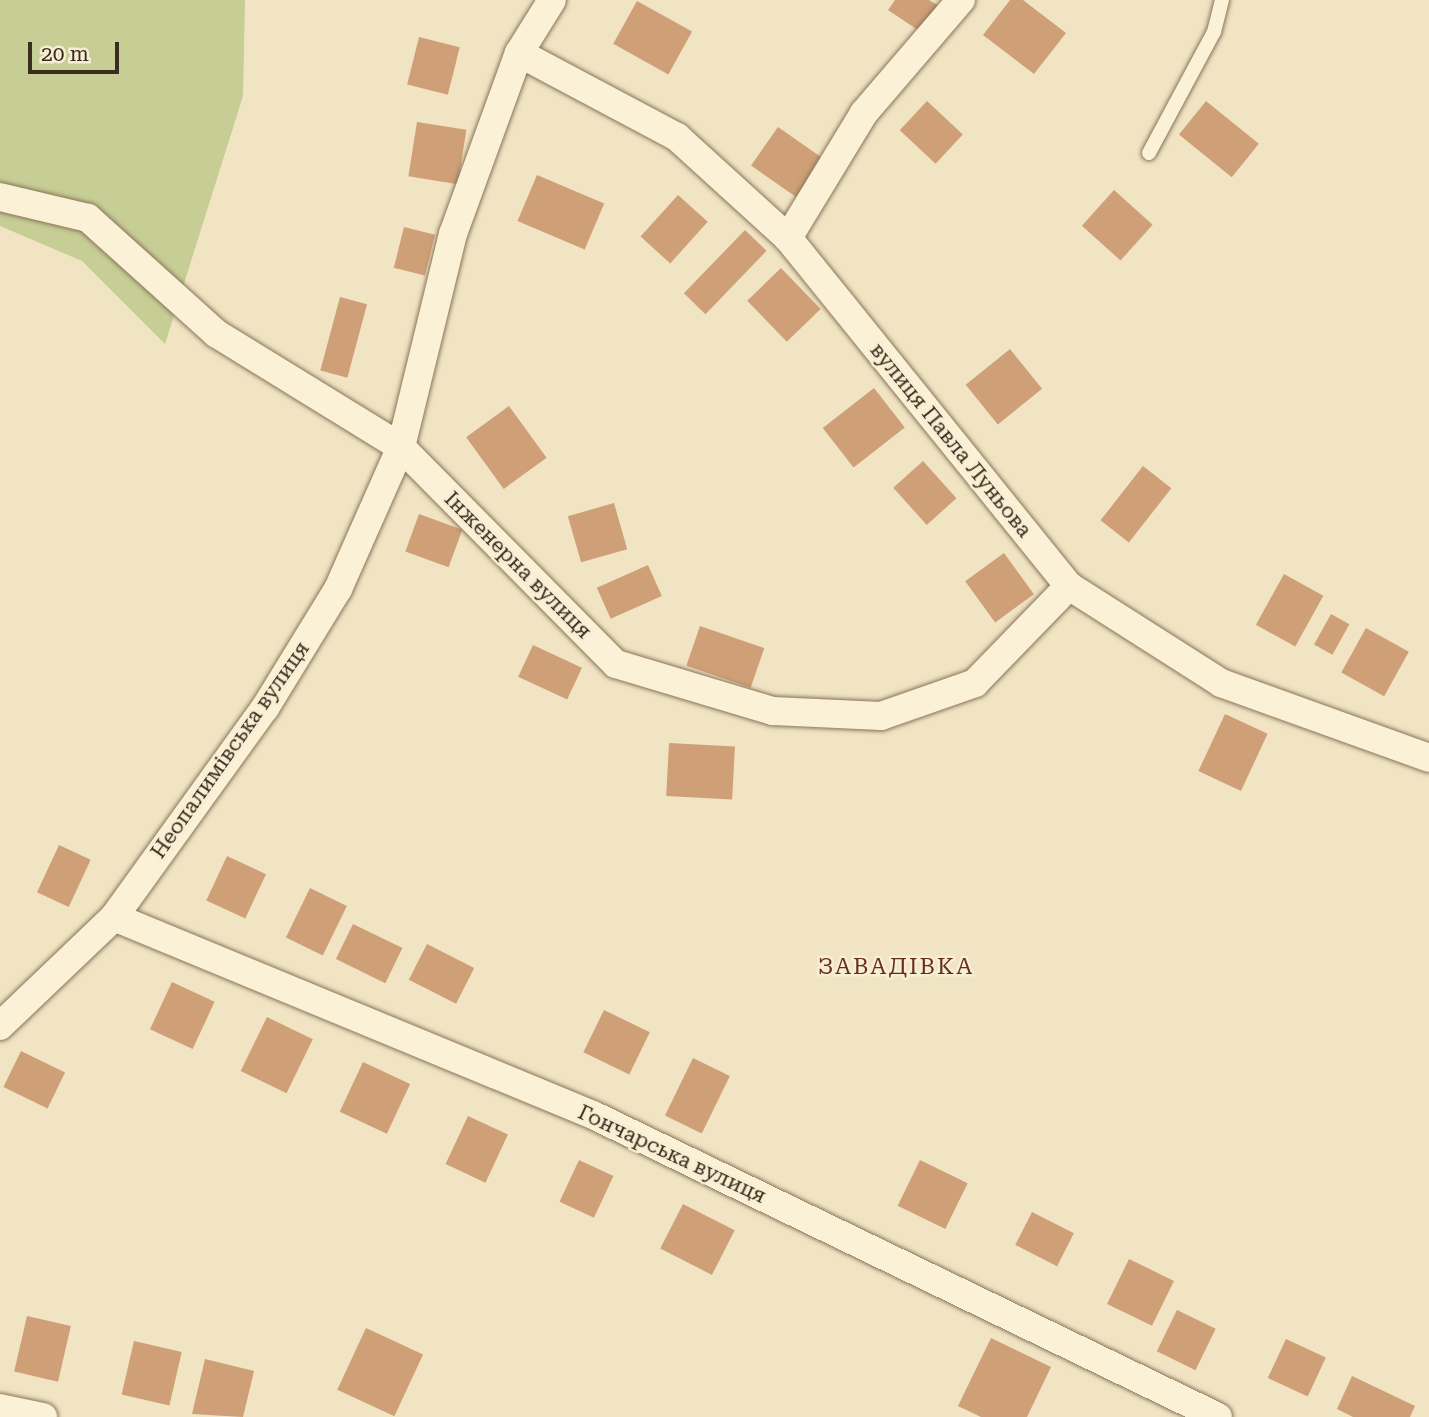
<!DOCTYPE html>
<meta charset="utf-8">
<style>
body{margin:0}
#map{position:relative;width:1429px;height:1417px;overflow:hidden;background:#f0e4c3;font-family:"Roboto Serif",serif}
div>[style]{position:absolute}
.green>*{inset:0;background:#c6ce96}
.building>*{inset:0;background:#cf9f78;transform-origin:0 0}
.roads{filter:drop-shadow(0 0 2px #8a7559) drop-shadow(0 0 2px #8a7559)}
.service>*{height:14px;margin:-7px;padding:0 7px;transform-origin:7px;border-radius:7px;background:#faf1d7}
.minor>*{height:28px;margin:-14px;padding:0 14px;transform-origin:14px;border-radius:14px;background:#faf1d7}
span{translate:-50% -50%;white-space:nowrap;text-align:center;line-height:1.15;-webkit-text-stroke:5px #f7eed3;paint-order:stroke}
.street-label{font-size:21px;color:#3a2c1e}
.neighbourhood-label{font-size:23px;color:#682e1c;letter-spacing:2px}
.scale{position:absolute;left:28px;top:42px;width:91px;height:32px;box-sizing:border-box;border:4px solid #3a2c1e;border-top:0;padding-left:9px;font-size:21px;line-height:24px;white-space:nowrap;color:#3a2c1e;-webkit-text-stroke:5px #f7eed3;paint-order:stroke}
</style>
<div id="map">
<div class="green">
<i style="clip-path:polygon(0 0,245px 0,243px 96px,165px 344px,82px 261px,0 226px)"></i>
</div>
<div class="building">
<i style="clip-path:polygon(895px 0,929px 0,939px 6px,921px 32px,888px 10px)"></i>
<i style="clip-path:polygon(1010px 0,1023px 0,1066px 33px,1034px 74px,983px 35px)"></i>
<i style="left:637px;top:1px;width:63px;height:49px;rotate:29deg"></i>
<i style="left:419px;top:37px;width:42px;height:49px;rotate:14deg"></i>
<i style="left:927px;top:101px;width:49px;height:40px;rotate:43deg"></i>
<i style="left:1206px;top:101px;width:68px;height:43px;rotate:39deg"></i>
<i style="left:417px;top:122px;width:50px;height:55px;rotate:9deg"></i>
<i style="left:778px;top:127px;width:55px;height:47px;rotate:35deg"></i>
<i style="left:537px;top:175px;width:73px;height:50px;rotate:23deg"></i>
<i style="left:1114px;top:190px;width:52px;height:48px;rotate:42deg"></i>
<i style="left:678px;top:195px;width:40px;height:56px;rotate:42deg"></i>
<i style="left:404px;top:227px;width:32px;height:42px;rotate:14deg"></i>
<i style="left:745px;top:230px;width:30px;height:88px;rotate:44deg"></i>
<i style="left:781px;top:268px;width:57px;height:47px;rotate:46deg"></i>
<i style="left:340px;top:297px;width:28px;height:76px;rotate:15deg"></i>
<i style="left:1010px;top:349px;width:51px;height:57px;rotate:51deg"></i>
<i style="left:874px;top:388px;width:50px;height:65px;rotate:52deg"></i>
<i style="left:509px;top:406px;width:64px;height:53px;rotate:54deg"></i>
<i style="left:923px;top:461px;width:50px;height:40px;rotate:48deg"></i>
<i style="left:1143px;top:466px;width:36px;height:69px;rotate:38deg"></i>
<i style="left:614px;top:503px;width:48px;height:48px;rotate:74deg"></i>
<i style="left:419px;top:514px;width:46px;height:40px;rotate:20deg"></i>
<i style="left:1004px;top:553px;width:51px;height:48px;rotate:54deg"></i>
<i style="left:648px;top:565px;width:34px;height:56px;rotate:66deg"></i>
<i style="left:1284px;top:574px;width:45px;height:58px;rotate:29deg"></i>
<i style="left:1331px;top:614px;width:21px;height:35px;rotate:29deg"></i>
<i style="left:700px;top:626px;width:68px;height:42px;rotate:19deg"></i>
<i style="left:1366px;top:628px;width:49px;height:51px;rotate:29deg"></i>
<i style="left:533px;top:645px;width:54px;height:35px;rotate:25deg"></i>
<i style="left:1225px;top:714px;width:47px;height:63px;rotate:25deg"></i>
<i style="left:669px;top:743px;width:66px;height:53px;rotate:3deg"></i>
<i style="left:59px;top:845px;width:35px;height:52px;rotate:25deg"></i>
<i style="left:227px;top:856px;width:43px;height:49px;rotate:25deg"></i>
<i style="left:310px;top:888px;width:41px;height:55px;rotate:26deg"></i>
<i style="left:353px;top:924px;width:55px;height:39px;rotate:26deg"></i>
<i style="left:427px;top:944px;width:53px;height:40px;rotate:27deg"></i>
<i style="left:172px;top:982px;width:47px;height:52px;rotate:25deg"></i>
<i style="left:604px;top:1010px;width:51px;height:47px;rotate:26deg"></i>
<i style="left:267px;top:1017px;width:51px;height:60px;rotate:26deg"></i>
<i style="left:21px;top:1051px;width:49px;height:40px;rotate:26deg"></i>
<i style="left:693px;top:1058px;width:41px;height:64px;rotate:26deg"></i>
<i style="left:363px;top:1062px;width:52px;height:55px;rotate:25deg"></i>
<i style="left:468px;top:1116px;width:44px;height:53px;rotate:25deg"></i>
<i style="left:579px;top:1160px;width:38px;height:46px;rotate:25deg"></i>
<i style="left:920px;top:1160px;width:53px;height:51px;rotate:26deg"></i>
<i style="left:683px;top:1204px;width:58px;height:50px;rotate:27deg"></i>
<i style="left:1032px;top:1212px;width:47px;height:37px;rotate:27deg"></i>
<i style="left:1129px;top:1259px;width:50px;height:50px;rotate:26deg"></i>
<i style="left:1177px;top:1310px;width:43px;height:46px;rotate:26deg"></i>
<i style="left:27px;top:1316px;width:45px;height:57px;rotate:13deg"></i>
<i style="left:366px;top:1328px;width:63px;height:68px;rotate:25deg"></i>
<i style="clip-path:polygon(991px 1338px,1051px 1367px,1027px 1417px,981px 1417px,958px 1406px)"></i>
<i style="left:1286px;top:1339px;width:44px;height:43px;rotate:25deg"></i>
<i style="left:134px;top:1341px;width:49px;height:55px;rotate:13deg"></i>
<i style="clip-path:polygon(205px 1359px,254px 1371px,243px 1417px,192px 1414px)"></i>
<i style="clip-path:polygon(1352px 1376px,1415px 1406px,1410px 1417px,1353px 1417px,1337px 1409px)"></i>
</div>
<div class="roads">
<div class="service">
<i style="left:1149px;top:153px;width:137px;rotate:-61.8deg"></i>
<i style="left:1214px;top:32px;width:33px;rotate:-76deg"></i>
</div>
<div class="minor">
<i style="left:519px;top:53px;width:179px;rotate:28deg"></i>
<i style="left:677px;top:137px;width:150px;rotate:42.3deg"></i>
<i style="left:788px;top:238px;width:447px;rotate:51.1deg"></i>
<i style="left:1069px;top:586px;width:180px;rotate:32.5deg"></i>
<i style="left:1221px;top:683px;width:221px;rotate:19.8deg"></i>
<i style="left:0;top:197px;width:90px;rotate:13.4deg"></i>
<i style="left:88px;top:218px;width:173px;rotate:42deg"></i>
<i style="left:217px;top:334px;width:216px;rotate:31.6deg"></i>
<i style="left:401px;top:447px;width:305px;rotate:45.3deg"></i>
<i style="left:616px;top:664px;width:164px;rotate:16.7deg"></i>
<i style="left:773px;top:711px;width:108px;rotate:2.7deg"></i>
<i style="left:881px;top:716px;width:100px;rotate:-19.3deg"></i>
<i style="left:975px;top:683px;width:135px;rotate:-45.9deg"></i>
<i style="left:788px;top:238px;width:146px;rotate:-58.7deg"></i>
<i style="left:864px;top:113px;width:149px;rotate:-49.4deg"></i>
<i style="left:114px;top:917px;width:518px;rotate:22.46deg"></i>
<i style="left:593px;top:1115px;width:694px;rotate:25.79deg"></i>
<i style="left:0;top:1026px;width:158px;rotate:-43.7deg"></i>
<i style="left:114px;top:917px;width:258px;rotate:-54.2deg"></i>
<i style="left:265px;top:708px;width:140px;rotate:-58.5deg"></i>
<i style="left:338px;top:589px;width:155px;rotate:-66.1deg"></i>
<i style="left:401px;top:447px;width:219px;rotate:-76.3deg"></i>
<i style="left:453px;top:234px;width:193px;rotate:-70deg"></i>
<i style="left:519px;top:53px;width:62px;rotate:-58.1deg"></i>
<i style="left:0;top:1408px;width:44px;rotate:11.8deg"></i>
</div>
</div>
<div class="street-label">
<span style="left:951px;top:440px;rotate:51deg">вулиця Павла Луньова</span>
<span style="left:518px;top:565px;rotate:45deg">Інженерна вулиця</span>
<span style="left:230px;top:750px;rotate:-55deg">Неопалимівська вулиця</span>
<span style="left:672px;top:1154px;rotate:25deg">Гончарська вулиця</span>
</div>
<div class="neighbourhood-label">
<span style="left:896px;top:967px">ЗАВАДІВКА</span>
</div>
<div class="scale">20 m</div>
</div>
